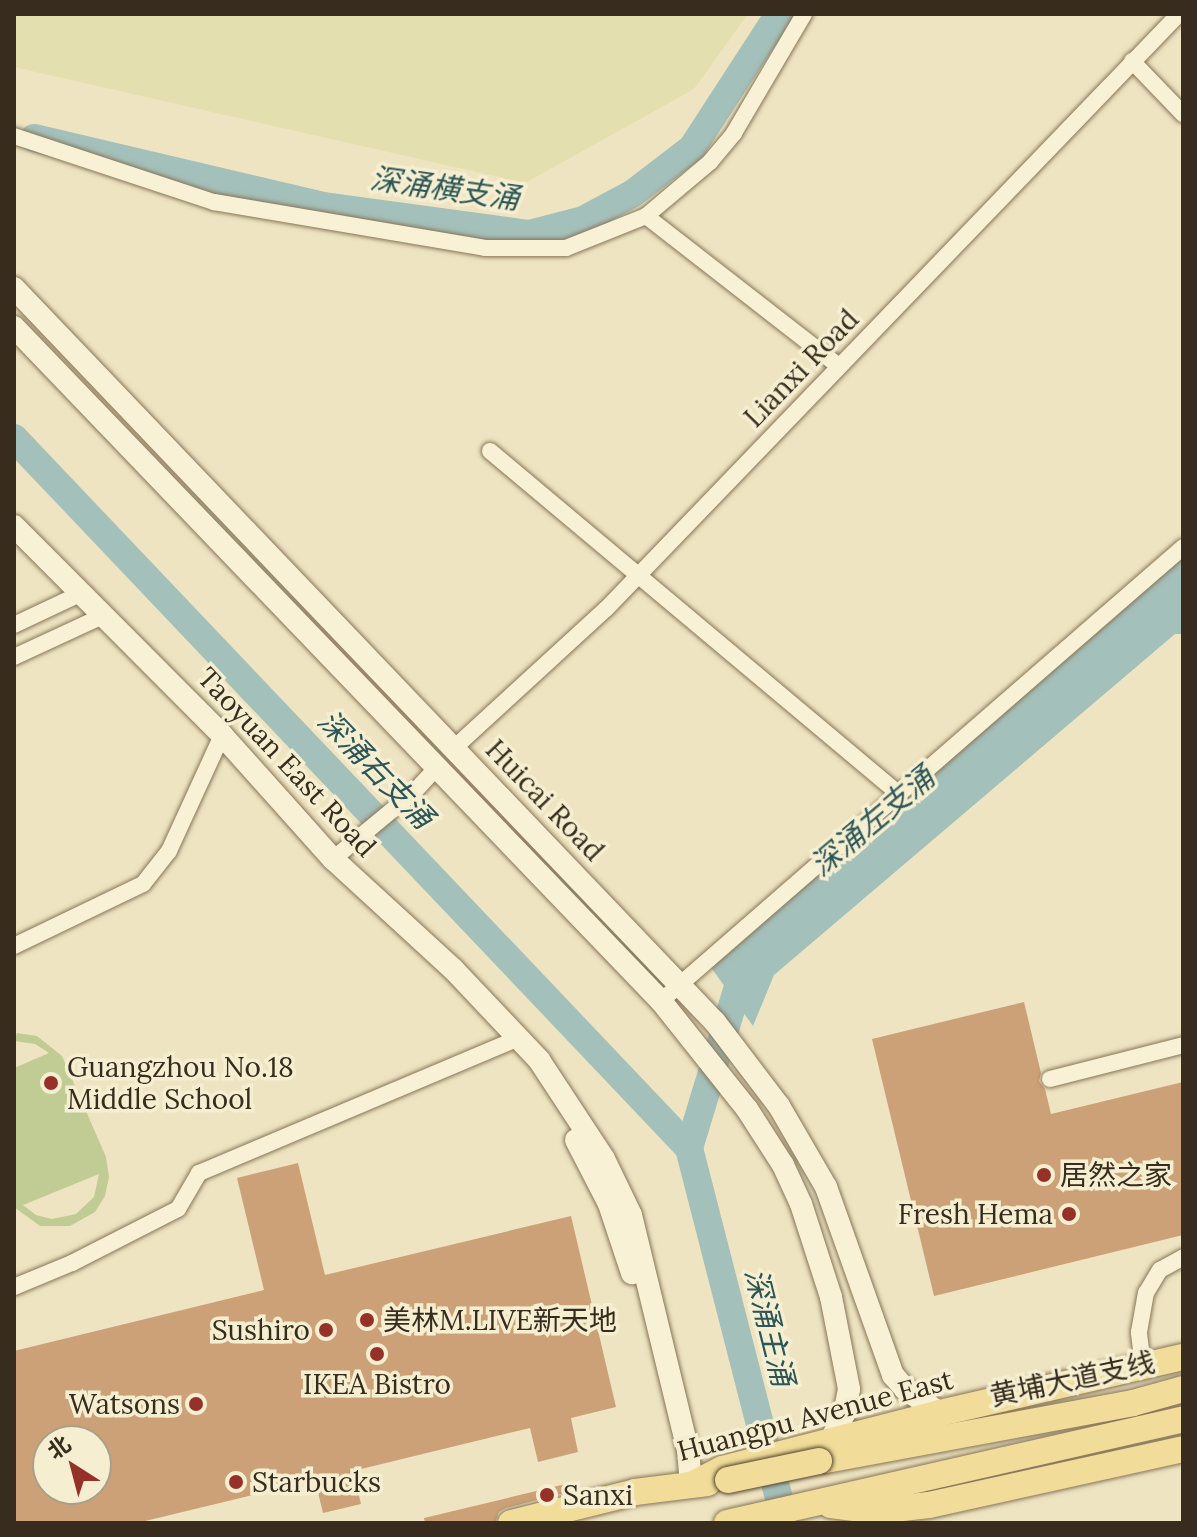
<!DOCTYPE html>
<meta charset="utf-8">
<style>
body{margin:0}
#map{position:relative;width:1197px;height:1537px;overflow:hidden;background:#eee4c1;font-family:Lora,"Noto Sans SC",serif}
div>[style]{position:absolute}
.farmland>*{inset:0;background:#e3dfaf}
.green>*{inset:0;background:#c1cc95}
.water>*{inset:0;background:#a4c0ba}
.river>*{height:28px;margin:-14px;padding:0 14px;transform-origin:14px;border-radius:14px;background:#a4c0ba}
.building>*{inset:0;background:#cca177}
.roads{filter:drop-shadow(0 0 2px #877559) drop-shadow(0 0 2px #877559)}
.street>*{height:16px;margin:-8px;padding:0 8px;transform-origin:8px;border-radius:8px;background:#f9f1d5}
.secondary>*{height:22px;margin:-11px;padding:0 11px;transform-origin:11px;border-radius:11px;background:#f9f1d5}
.primary>*{height:26px;margin:-13px;padding:0 13px;transform-origin:13px;border-radius:13px;background:#f1dd99}
.bridges{filter:drop-shadow(0 0 2px #55432d) drop-shadow(0 0 2px #55432d)}
.primary-bridge>*{height:26px;margin:-13px;padding:0 13px;transform-origin:13px;border-radius:13px;background:#f1dd99}
.dots>*{width:22px;height:22px;translate:-50% -50%;box-sizing:border-box;border:4px solid #f5eed1;border-radius:50%}
span{translate:-50% -50%;white-space:nowrap;text-align:center;line-height:1.15;-webkit-text-stroke:7px #f5eed1;paint-order:stroke}
.street-label{font-size:28px;color:#372c1d}
.poi-label{font-size:28px;color:#372c1d}
.left{translate:0 -50%;text-align:left}
.right{translate:-100% -50%;text-align:right}
.water-label{font-size:30px;color:#2c5657;font-style:italic}
.frame{position:absolute;inset:0;border:16px solid #372c1d;pointer-events:none}
.north{position:absolute;left:32px;top:1425px;width:80px;height:80px;box-sizing:border-box;background:#f5eed1;border:2px solid #a9a089;border-radius:50%;rotate:324deg;font-size:22px;font-weight:700;line-height:32px;text-align:center;color:#372c1d}
.north::after{content:'';display:block;margin:auto;width:28px;height:36px;background:#963129;clip-path:polygon(50% 0,100% 100%,50% 72%,0 100%)}
</style>
<div id="map">
<div class="farmland">
<i style="clip-path:polygon(14px 14px,748px 14px,694px 89px,525px 183px,14px 67px)"></i>
</div>
<div class="green">
<i style="clip-path:polygon(evenodd,17px 1033px,37px 1036px,62px 1056px,106px 1157px,109px 1177px,105px 1196px,95px 1212px,70px 1226px,40px 1226px,14px 1207px,14px 1068px,49px 1053px,35px 1044px,14px 1041px,17px 1033px,99px 1174px,94px 1197px,76px 1214px,52px 1219px,36px 1215px,23px 1205px,99px 1174px)"></i>
</div>
<div class="water">
<i style="clip-path:polygon(1183px 557px,1183px 634px,1175px 634px,774px 975px,753px 1026px,710px 966px)"></i>
</div>
<div class="river">
<i style="left:34px;top:138px;width:298px;rotate:13.2deg"></i>
<i style="left:324px;top:206px;width:207px;rotate:7.8deg"></i>
<i style="left:529px;top:234px;width:56px;rotate:-14.5deg"></i>
<i style="left:583px;top:220px;width:55px;rotate:-28deg"></i>
<i style="left:632px;top:194px;width:76px;rotate:-37.5deg"></i>
<i style="left:692px;top:148px;width:160px;rotate:-57deg"></i>
<i style="left:14px;top:438px;width:980px;rotate:46.45deg"></i>
<i style="left:689px;top:1148px;width:387px;rotate:75.6deg"></i>
<i style="left:689px;top:1148px;width:179px;rotate:-73.1deg"></i>
<i style="left:741px;top:977px;width:13px;rotate:-45deg"></i>
</div>
<div class="building">
<i style="clip-path:polygon(1024px 1002px,1041px 1073px,1039px 1081px,1045px 1089px,1051px 1114px,1183px 1082px,1183px 1235px,934px 1296px,872px 1039px)"></i>
<i style="clip-path:polygon(evenodd,298px 1163px,325px 1275px,571px 1216px,616px 1407px,571px 1418px,578px 1452px,538px 1462px,530px 1428px,353px 1471px,361px 1504px,323px 1513px,315px 1480px,137px 1523px,14px 1523px,14px 1351px,264px 1290px,237px 1178px,298px 1163px,48px 1441px,96px 1441px,96px 1489px,48px 1489px,48px 1441px)"></i>
<i style="clip-path:polygon(570px 1483px,572px 1491px,506px 1508px,499px 1512px,495px 1523px,425px 1523px,424px 1518px)"></i>
</div>
<div class="roads">
<div class="street">
<i style="left:1132px;top:61px;width:74px;rotate:46.1deg"></i>
<i style="left:14px;top:136px;width:211px;rotate:18.3deg"></i>
<i style="left:214px;top:202px;width:275px;rotate:9.6deg"></i>
<i style="left:485px;top:248px;width:81px"></i>
<i style="left:566px;top:248px;width:86px;rotate:-21.8deg"></i>
<i style="left:646px;top:216px;width:84px;rotate:-40.2deg"></i>
<i style="left:710px;top:162px;width:38px;rotate:-50deg"></i>
<i style="left:734px;top:133px;width:138px;rotate:-59.5deg"></i>
<i style="left:646px;top:216px;width:244px;rotate:37.9deg"></i>
<i style="left:490px;top:451px;width:534px;rotate:39.98deg"></i>
<i style="left:14px;top:625px;width:75px;rotate:-25.2deg"></i>
<i style="left:14px;top:657px;width:100px;rotate:-24.8deg"></i>
<i style="left:453px;top:749px;width:207px;rotate:-42.5deg"></i>
<i style="left:606px;top:609px;width:826px;rotate:-46.08deg"></i>
<i style="left:333px;top:859px;width:105px;rotate:-39.6deg"></i>
<i style="left:414px;top:792px;width:33px;rotate:-47deg"></i>
<i style="left:14px;top:946px;width:143px;rotate:-25.7deg"></i>
<i style="left:143px;top:884px;width:42px;rotate:-51.8deg"></i>
<i style="left:169px;top:851px;width:128px;rotate:-65.4deg"></i>
<i style="left:661px;top:1001px;width:692px;rotate:-41.01deg"></i>
<i style="left:1050px;top:1079px;width:137px;rotate:-14.3deg"></i>
<i style="left:14px;top:1287px;width:63px;rotate:-22.5deg"></i>
<i style="left:72px;top:1263px;width:119px;rotate:-27deg"></i>
<i style="left:178px;top:1209px;width:42px;rotate:-59.7deg"></i>
<i style="left:199px;top:1173px;width:344px;rotate:-22.9deg"></i>
<i style="left:1143px;top:1366px;width:34px;rotate:-97deg"></i>
<i style="left:1139px;top:1332px;width:40px;rotate:-80deg"></i>
<i style="left:1146px;top:1293px;width:27px;rotate:-59deg"></i>
<i style="left:1160px;top:1270px;width:26px;rotate:-29deg"></i>
</div>
<div class="secondary">
<i style="left:14px;top:288px;width:1015px;rotate:46.32deg"></i>
<i style="left:715px;top:1022px;width:106px;rotate:52.7deg"></i>
<i style="left:779px;top:1106px;width:94px;rotate:59.9deg"></i>
<i style="left:826px;top:1187px;width:200px;rotate:70.4deg"></i>
<i style="left:893px;top:1375px;width:18px;rotate:49deg"></i>
<i style="left:905px;top:1389px;width:42px;rotate:34.4deg"></i>
<i style="left:14px;top:327px;width:934px;rotate:46.17deg"></i>
<i style="left:661px;top:1001px;width:138px;rotate:51.5deg"></i>
<i style="left:747px;top:1109px;width:67px;rotate:57.3deg"></i>
<i style="left:783px;top:1165px;width:43px;rotate:65.2deg"></i>
<i style="left:801px;top:1204px;width:98px;rotate:72.1deg"></i>
<i style="left:831px;top:1297px;width:94px;rotate:78.9deg"></i>
<i style="left:849px;top:1389px;width:25px;rotate:101deg"></i>
<i style="left:844px;top:1414px;width:33px;rotate:117deg"></i>
<i style="left:14px;top:526px;width:295px;rotate:45.1deg"></i>
<i style="left:222px;top:735px;width:166px;rotate:48.2deg"></i>
<i style="left:333px;top:859px;width:164px;rotate:42.5deg"></i>
<i style="left:454px;top:970px;width:124px;rotate:46.6deg"></i>
<i style="left:539px;top:1060px;width:118px;rotate:56.7deg"></i>
<i style="left:604px;top:1159px;width:62px;rotate:64.3deg"></i>
<i style="left:631px;top:1215px;width:242px;rotate:76.4deg"></i>
<i style="left:688px;top:1450px;width:35px;rotate:85deg"></i>
<i style="left:576px;top:1140px;width:72px;rotate:62.7deg"></i>
<i style="left:609px;top:1204px;width:73px;rotate:71.6deg"></i>
</div>
<div class="primary">
<i style="left:826px;top:1460px;width:312px;rotate:-10.5deg"></i>
<i style="left:1133px;top:1403px;width:52px;rotate:-15.6deg"></i>
<i style="left:691px;top:1485px;width:35px;rotate:-27deg"></i>
<i style="left:722px;top:1469px;width:225px;rotate:-14.4deg"></i>
<i style="left:940px;top:1413px;width:249px;rotate:-13deg"></i>
<i style="left:831px;top:1505px;width:45px;rotate:7.6deg"></i>
<i style="left:876px;top:1511px;width:53px;rotate:-6.5deg"></i>
<i style="left:929px;top:1505px;width:260px;rotate:-12.4deg"></i>
<i style="left:511px;top:1523px;width:128px;rotate:-14deg"></i>
<i style="left:635px;top:1492px;width:73px;rotate:-7.1deg"></i>
<i style="left:727px;top:1523px;width:468px;rotate:-12.8deg"></i>
</div>
</div>
<div class="bridges">
<div class="primary-bridge">
<i style="left:728px;top:1480px;width:93px;rotate:-11.8deg"></i>
</div>
</div>
<div class="dots">
<i style="left:51px;top:1083px;background:#963129"></i>
<i style="left:1044px;top:1175px;background:#963129"></i>
<i style="left:1069px;top:1214px;background:#963129"></i>
<i style="left:367px;top:1320px;background:#963129"></i>
<i style="left:326px;top:1330px;background:#963129"></i>
<i style="left:377px;top:1354px;background:#963129"></i>
<i style="left:196px;top:1404px;background:#963129"></i>
<i style="left:236px;top:1482px;background:#963129"></i>
<i style="left:547px;top:1495px;background:#963129"></i>
</div>
<div class="street-label">
<span style="left:801px;top:368px;rotate:-46deg">Lianxi Road</span>
<span style="left:287px;top:762px;rotate:47deg">Taoyuan East Road</span>
<span style="left:545px;top:800px;rotate:46deg">Huicai Road</span>
<span style="left:1072px;top:1379px;rotate:-12deg">黄埔大道支线</span>
<span style="left:815px;top:1415px;rotate:-15deg">Huangpu Avenue East</span>
</div>
<div class="poi-label">
<span class="left" style="left:67px;top:1083px">Guangzhou No.18<br>Middle School</span>
<span class="left" style="left:1060px;top:1175px">居然之家</span>
<span class="right" style="left:1053px;top:1214px">Fresh Hema</span>
<span class="left" style="left:383px;top:1320px">美林M.LIVE新天地</span>
<span class="right" style="left:310px;top:1330px">Sushiro</span>
<span style="left:377px;top:1384px">IKEA Bistro</span>
<span class="right" style="left:180px;top:1404px">Watsons</span>
<span class="left" style="left:252px;top:1482px">Starbucks</span>
<span class="left" style="left:563px;top:1495px">Sanxi</span>
</div>
<div class="water-label">
<span style="left:445px;top:188px;rotate:8deg">深涌横支涌</span>
<span style="left:376px;top:769px;rotate:46deg">深涌右支涌</span>
<span style="left:872px;top:821px;rotate:-40deg">深涌左支涌</span>
<span style="left:770px;top:1327px;rotate:76deg">深涌主涌</span>
</div>
<div class="frame"></div>
<div class="north">北</div>
</div>
